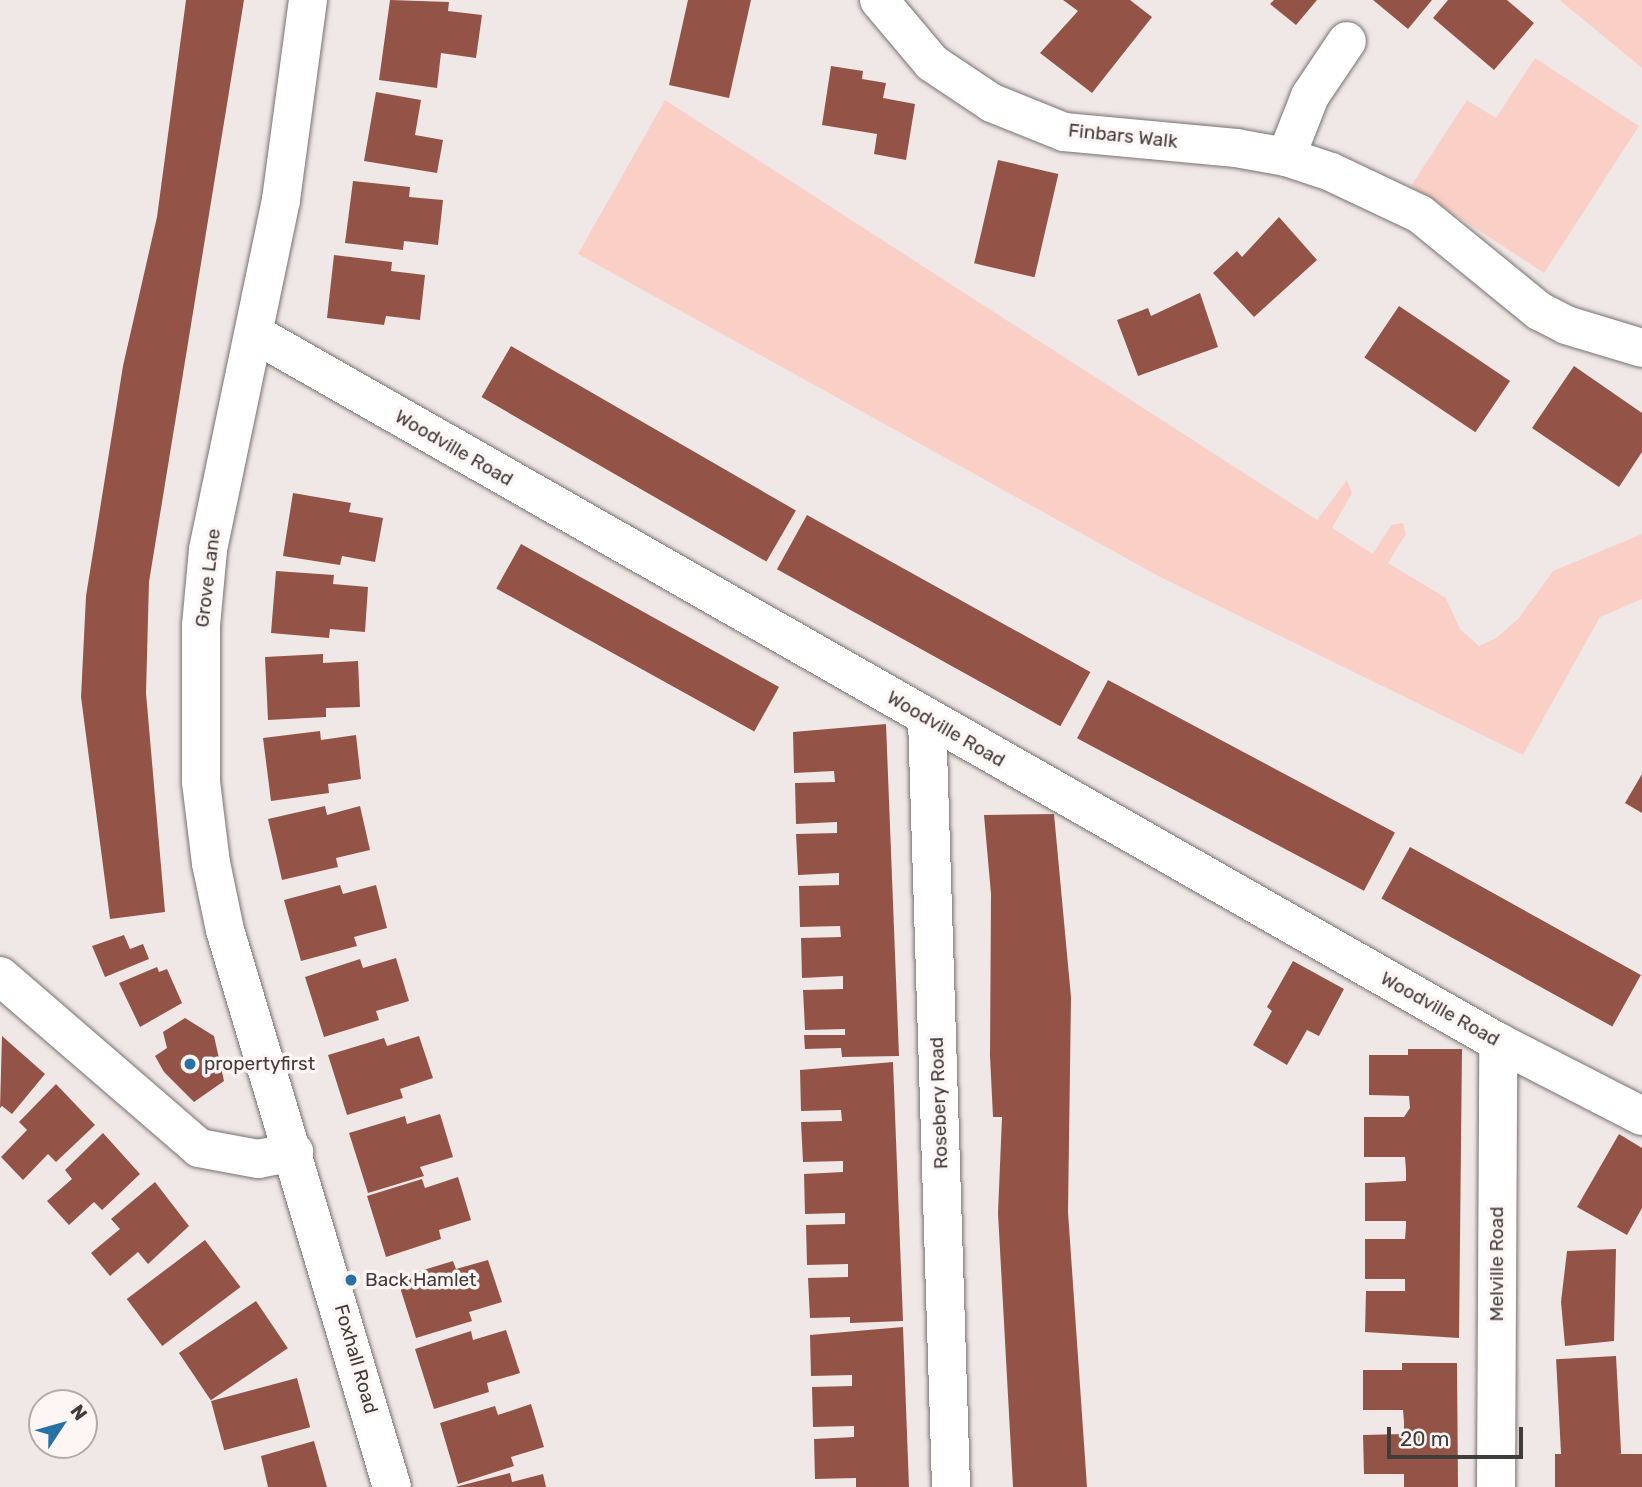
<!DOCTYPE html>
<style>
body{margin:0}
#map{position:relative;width:1642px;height:1487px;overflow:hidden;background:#f0e8e7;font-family:Rubik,sans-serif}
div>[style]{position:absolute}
.green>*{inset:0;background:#fad0c6}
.building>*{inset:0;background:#935447;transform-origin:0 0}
.roads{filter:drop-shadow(0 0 2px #787270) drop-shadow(0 0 2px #787270)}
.minor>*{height:38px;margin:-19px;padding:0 19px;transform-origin:19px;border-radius:19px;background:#fff}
.tertiary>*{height:38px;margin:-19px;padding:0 19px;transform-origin:19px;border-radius:19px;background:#fff}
.secondary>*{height:38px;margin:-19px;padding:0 19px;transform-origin:19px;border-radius:19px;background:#fff}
.dots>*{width:19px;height:19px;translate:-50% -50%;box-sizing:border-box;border:4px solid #fdf6f4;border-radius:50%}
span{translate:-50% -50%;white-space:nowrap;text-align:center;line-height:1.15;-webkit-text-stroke:7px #fdf6f4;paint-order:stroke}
.street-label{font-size:19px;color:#3f3c3b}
.poi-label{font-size:19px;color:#3f3c3b}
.left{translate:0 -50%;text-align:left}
.north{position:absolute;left:28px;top:1389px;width:70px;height:70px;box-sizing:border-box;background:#fdf6f4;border:2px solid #b1acaa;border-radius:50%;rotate:54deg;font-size:19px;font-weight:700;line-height:28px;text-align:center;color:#3f3c3b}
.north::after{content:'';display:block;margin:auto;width:24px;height:32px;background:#2772a5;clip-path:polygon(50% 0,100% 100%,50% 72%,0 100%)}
.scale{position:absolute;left:1387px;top:1427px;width:136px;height:32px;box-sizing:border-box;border:4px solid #3f3c3b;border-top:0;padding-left:9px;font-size:21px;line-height:24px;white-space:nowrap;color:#3f3c3b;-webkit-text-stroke:5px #fdf6f4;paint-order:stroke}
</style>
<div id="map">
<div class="green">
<i style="clip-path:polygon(1560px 0,1642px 0,1642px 68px,1562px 2px)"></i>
<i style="clip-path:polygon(1535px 58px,1639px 126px,1544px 273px,1411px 186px,1467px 100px,1496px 118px)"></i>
<i style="clip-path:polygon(665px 100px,1317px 520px,1347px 480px,1352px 493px,1332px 528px,1373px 554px,1391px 525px,1403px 523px,1406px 534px,1388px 563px,1446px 598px,1460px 629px,1479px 646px,1496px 638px,1518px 619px,1553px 571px,1642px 534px,1642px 599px,1600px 617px,1523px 755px,1160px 577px,578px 254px)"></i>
</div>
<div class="building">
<i style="clip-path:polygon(186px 0,244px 0,149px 582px,146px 693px,165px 912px,110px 919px,81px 697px,86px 596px,123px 366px,157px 217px)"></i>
<i style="clip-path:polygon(390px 0,449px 2px,448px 11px,482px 15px,476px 58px,441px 53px,437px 88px,379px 80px)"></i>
<i style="clip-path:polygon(688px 0,751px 0,729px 98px,669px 85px)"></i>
<i style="clip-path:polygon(1063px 0,1130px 0,1152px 17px,1092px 93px,1040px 53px,1078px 11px)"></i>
<i style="clip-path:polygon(1274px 0,1317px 0,1296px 25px,1270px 4px)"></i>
<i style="clip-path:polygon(1373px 0,1432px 0,1408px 29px)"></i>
<i style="clip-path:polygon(1448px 0,1507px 0,1534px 23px,1494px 70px,1433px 18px)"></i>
<i style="clip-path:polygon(831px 66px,863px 71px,862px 79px,886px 83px,883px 98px,915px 104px,906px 160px,874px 154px,877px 134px,822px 125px)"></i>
<i style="clip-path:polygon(376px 92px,421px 100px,415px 135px,443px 140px,437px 173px,364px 161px)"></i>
<i style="left:998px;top:160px;width:62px;height:106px;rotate:13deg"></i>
<i style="clip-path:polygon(353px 181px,410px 187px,409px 197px,443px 200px,438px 245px,404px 241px,403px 250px,345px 243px)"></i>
<i style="clip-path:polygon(1279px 217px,1317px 260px,1254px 317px,1213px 273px,1237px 251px,1242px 257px)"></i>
<i style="clip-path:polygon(334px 255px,392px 262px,391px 271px,425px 275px,420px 320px,386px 316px,384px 325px,327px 318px)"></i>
<i style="clip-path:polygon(1200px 293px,1218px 347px,1138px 376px,1117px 320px,1148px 308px,1151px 316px)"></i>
<i style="left:1399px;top:306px;width:134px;height:62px;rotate:34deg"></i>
<i style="left:511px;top:346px;width:329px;height:59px;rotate:30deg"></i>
<i style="clip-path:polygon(1574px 366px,1642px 413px,1642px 452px,1619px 487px,1532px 428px)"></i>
<i style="clip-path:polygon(293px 493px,351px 503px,349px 512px,383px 518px,375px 562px,342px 556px,340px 565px,283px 556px)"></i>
<i style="left:807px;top:515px;width:324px;height:62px;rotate:29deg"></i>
<i style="left:521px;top:544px;width:295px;height:51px;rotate:29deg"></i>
<i style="clip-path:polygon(276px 571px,334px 575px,333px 584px,368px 587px,365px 632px,330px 629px,329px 638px,271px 633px)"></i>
<i style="clip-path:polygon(323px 654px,323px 663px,358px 661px,360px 707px,326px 708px,326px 717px,268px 720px,265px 657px)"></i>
<i style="left:1108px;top:680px;width:325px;height:66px;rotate:28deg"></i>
<i style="clip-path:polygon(886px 724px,899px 1056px,842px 1057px,841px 1048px,805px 1049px,804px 1035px,845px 1035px,845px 1029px,805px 1030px,803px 990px,843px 989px,843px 976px,802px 978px,801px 938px,841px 937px,840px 926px,800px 927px,799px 886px,839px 885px,839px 873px,798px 875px,796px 834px,837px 833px,837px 822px,796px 824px,795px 783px,835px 782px,834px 771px,794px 773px,793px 732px)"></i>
<i style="clip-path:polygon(320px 731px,321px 740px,356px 735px,361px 779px,328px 784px,329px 793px,271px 801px,263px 738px)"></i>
<i style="clip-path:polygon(1642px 774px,1642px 813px,1625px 803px)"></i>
<i style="clip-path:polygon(325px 806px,327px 815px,360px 806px,370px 850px,336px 858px,338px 867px,282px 880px,268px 819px)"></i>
<i style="clip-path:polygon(1054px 814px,1071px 997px,1068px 1212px,1087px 1487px,1013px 1487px,998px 1213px,1002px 1117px,993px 1117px,990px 1056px,991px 894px,984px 815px)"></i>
<i style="left:1410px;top:847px;width:264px;height:59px;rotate:29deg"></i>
<i style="clip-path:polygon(340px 885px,343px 894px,376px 885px,387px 928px,354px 937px,357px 946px,301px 961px,284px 900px)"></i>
<i style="clip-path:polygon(124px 935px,130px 949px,143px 944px,149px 959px,105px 977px,92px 946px)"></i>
<i style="clip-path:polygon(396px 958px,409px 1001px,376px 1011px,379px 1020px,324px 1037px,305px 977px,360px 959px,363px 968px)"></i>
<i style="clip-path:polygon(1293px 961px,1344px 989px,1319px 1036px,1307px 1030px,1287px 1065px,1253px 1045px,1272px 1011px,1267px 1007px)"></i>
<i style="clip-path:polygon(157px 967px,159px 972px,167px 969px,182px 1003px,140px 1027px,119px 983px)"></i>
<i style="clip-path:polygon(185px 1018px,214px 1036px,224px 1081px,194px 1102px,164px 1072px,155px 1056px,167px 1048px,163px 1032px)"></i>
<i style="clip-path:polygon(2px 1036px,45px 1074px,12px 1114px,2px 1106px,0 1108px)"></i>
<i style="clip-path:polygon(419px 1036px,433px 1078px,400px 1089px,403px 1098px,347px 1115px,328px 1055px,384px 1038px,387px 1046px)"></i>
<i style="clip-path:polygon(1408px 1049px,1462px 1049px,1459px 1338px,1365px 1332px,1366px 1291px,1405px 1291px,1405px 1279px,1365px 1279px,1365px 1239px,1405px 1239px,1406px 1226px,1406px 1221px,1365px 1221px,1365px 1183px,1406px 1181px,1406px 1170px,1405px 1157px,1364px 1157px,1364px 1117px,1404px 1117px,1410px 1108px,1409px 1096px,1369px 1095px,1369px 1055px,1408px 1055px)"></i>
<i style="clip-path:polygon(893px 1062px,903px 1321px,850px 1323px,850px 1317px,810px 1318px,808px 1278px,848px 1277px,848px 1264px,807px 1265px,806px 1225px,845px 1224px,845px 1213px,805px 1214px,804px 1174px,843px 1172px,843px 1161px,803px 1162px,801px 1122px,842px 1121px,841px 1110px,801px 1111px,800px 1070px)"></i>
<i style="clip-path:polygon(56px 1084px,95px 1125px,56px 1162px,48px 1154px,23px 1180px,1px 1157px,27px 1130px,19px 1122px)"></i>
<i style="clip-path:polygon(440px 1114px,453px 1157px,420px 1167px,424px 1176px,368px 1193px,349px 1133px,405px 1116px,407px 1124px)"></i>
<i style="clip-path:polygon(103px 1133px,140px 1174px,102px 1210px,94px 1202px,69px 1225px,47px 1201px,72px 1179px,65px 1170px)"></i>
<i style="clip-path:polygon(1619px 1134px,1642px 1148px,1642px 1208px,1627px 1235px,1577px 1207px)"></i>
<i style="clip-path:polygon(458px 1177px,471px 1220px,439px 1230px,441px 1239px,386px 1257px,367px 1196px,422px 1179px,425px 1188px)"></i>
<i style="clip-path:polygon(155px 1182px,189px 1226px,148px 1264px,138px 1252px,110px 1276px,91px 1253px,120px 1229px,111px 1219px)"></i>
<i style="left:205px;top:1240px;width:59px;height:98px;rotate:53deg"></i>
<i style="clip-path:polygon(1616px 1249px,1614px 1341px,1565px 1346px,1561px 1302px,1567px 1251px)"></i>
<i style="clip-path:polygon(488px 1260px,502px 1302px,469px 1312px,472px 1321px,416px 1338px,397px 1278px,453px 1261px,456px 1269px)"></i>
<i style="left:256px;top:1301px;width:57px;height:93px;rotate:56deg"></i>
<i style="clip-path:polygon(903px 1327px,909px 1487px,856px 1487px,856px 1478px,815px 1479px,814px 1439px,854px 1437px,854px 1426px,813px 1427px,812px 1387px,852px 1386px,852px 1375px,811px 1376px,810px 1335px)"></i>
<i style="clip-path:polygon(506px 1330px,520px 1373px,487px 1383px,489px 1392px,434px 1409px,415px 1349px,471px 1331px,473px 1340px)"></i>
<i style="left:1616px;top:1356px;width:98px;height:60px;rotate:87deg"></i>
<i style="clip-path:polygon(1402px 1363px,1457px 1363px,1458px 1487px,1404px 1487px,1404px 1474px,1364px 1474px,1363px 1435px,1404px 1434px,1404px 1422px,1403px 1410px,1363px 1410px,1363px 1370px,1402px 1370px)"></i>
<i style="left:297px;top:1378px;width:51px;height:89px;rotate:75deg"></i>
<i style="clip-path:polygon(531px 1404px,544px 1447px,511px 1457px,514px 1466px,458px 1484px,440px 1423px,495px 1406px,498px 1415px)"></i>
<i style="clip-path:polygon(314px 1441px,327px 1487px,268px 1487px,261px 1456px)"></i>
<i style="left:1642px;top:1454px;width:33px;height:87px;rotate:90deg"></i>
<i style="clip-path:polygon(510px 1473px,512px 1482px,543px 1474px,546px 1487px,455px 1487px)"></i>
</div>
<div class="roads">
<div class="minor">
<i style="left:879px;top:0;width:82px;rotate:49.9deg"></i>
<i style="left:932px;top:63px;width:72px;rotate:33.7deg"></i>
<i style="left:992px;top:103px;width:78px;rotate:21.9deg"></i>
<i style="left:1064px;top:132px;width:173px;rotate:5.3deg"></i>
<i style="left:1236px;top:148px;width:51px;rotate:10.2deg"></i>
<i style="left:1286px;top:157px;width:47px;rotate:18.4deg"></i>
<i style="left:1331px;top:172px;width:98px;rotate:25.3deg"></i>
<i style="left:1420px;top:214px;width:154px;rotate:39.2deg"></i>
<i style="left:1539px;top:311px;width:30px;rotate:27deg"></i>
<i style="left:1566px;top:325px;width:79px;rotate:16.8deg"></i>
<i style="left:1286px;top:157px;width:66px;rotate:-68.5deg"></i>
<i style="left:1310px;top:96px;width:66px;rotate:-56.1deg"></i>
<i style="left:255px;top:334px;width:1430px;rotate:29.67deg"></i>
<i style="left:1498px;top:1042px;width:162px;rotate:27.2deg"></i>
<i style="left:927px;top:718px;width:769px;rotate:88.21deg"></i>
<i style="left:1496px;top:1487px;width:445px;rotate:-89.7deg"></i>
</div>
<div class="tertiary">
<i style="left:0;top:976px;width:263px;rotate:40.8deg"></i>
<i style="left:199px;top:1148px;width:60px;rotate:10.6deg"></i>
<i style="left:258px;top:1159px;width:37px;rotate:-11deg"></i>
</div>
<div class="secondary">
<i style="left:308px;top:0;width:202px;rotate:97.7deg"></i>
<i style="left:281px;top:200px;width:358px;rotate:101.8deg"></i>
<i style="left:208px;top:550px;width:75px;rotate:95.3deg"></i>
<i style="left:201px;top:625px;width:157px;rotate:90deg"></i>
<i style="left:201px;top:782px;width:82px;rotate:83deg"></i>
<i style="left:211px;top:863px;width:68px;rotate:78.2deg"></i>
<i style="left:225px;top:930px;width:581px;rotate:73.31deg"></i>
</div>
</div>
<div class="dots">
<i style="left:190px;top:1064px;background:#2772a5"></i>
<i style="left:351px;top:1280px;background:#2772a5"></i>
</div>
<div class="street-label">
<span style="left:1123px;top:136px;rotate:6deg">Finbars Walk</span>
<span style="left:454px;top:448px;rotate:30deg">Woodville Road</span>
<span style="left:208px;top:578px;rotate:-83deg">Grove Lane</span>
<span style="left:946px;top:729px;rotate:30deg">Woodville Road</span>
<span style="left:1440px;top:1009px;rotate:29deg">Woodville Road</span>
<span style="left:939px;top:1103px;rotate:-92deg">Rosebery Road</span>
<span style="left:1497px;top:1264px;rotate:-90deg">Melville Road</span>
<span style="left:356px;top:1359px;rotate:74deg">Foxhall Road</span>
</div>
<div class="poi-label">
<span class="left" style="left:204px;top:1064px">propertyfirst</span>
<span class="left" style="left:365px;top:1280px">Back Hamlet</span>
</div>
<div class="north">N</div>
<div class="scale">20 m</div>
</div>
